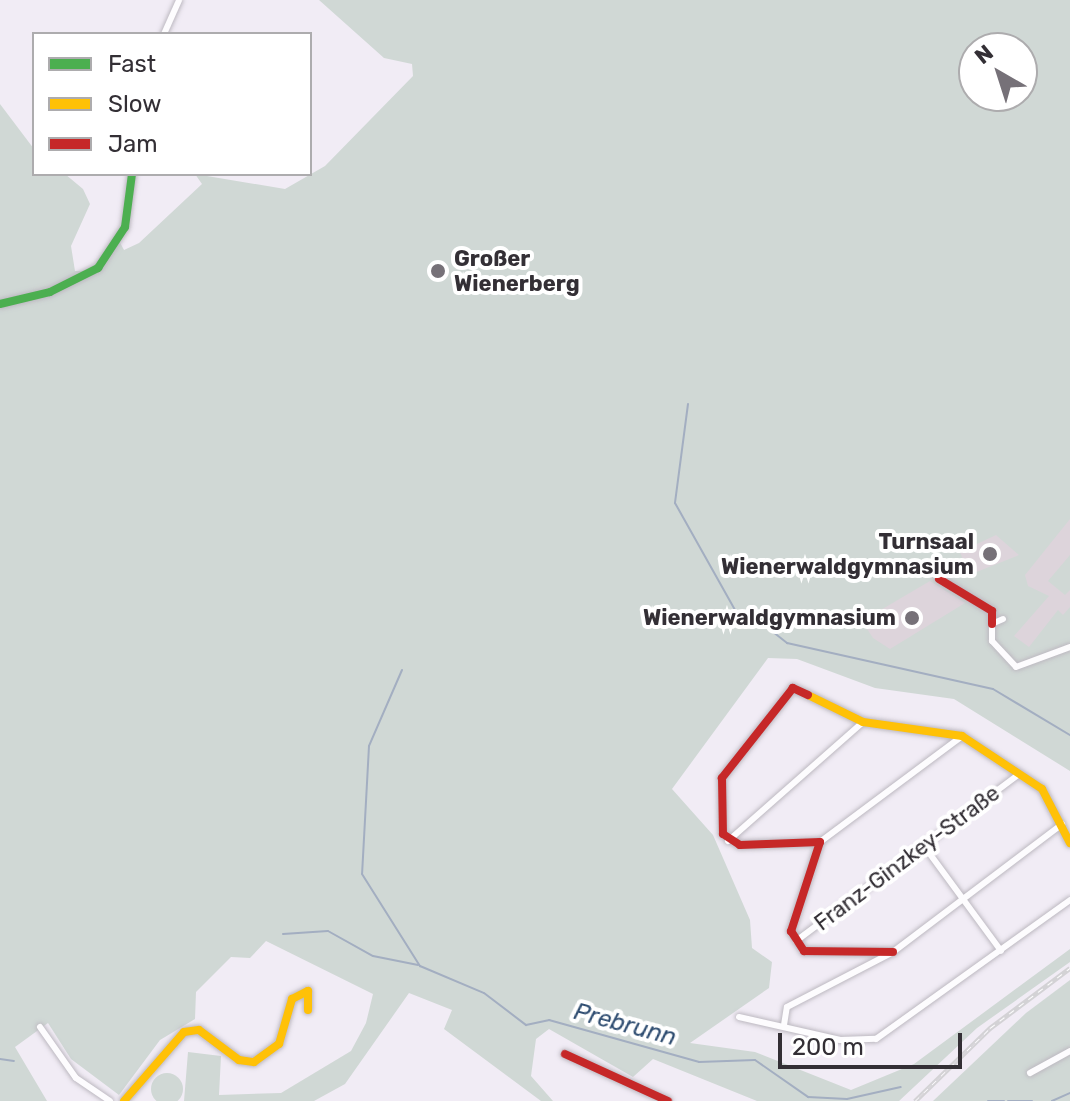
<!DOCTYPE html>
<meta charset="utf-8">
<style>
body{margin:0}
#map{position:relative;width:1070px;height:1101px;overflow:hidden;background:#f1ecf5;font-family:Rubik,sans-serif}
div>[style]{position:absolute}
.green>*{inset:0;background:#d0d8d5}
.round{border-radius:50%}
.stream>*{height:2px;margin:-1px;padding:0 1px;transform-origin:1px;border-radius:1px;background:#a3aec1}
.building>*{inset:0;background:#ddd4db}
.roads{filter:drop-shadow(0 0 2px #bdb9c1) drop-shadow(0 0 2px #bdb9c1)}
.street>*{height:6px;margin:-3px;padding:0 3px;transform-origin:3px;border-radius:3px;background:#fdfcfe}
.fast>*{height:8px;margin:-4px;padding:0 4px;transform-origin:4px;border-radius:4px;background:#4caf50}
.slow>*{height:8px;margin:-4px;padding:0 4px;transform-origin:4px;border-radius:4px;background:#ffc107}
.jam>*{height:8px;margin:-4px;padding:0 4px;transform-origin:4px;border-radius:4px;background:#c62828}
.rail>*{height:5px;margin-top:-2.5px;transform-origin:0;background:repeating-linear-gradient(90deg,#fff 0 6px,#d3d2d5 0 12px);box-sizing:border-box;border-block:2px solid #d3d2d5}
.dots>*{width:22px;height:22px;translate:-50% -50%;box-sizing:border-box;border:4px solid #fff;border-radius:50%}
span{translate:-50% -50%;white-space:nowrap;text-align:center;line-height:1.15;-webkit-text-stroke:8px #fff;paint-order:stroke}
.poi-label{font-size:22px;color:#332f35;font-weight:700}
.left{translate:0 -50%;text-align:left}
.right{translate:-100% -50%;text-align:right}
.street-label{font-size:22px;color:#332f35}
.water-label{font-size:24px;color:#2f4d71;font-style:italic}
.legend{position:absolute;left:32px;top:32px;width:280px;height:144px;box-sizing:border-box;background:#fff;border:2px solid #adacae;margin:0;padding:10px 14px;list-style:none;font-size:24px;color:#332f35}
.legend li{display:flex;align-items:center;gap:16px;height:40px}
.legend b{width:40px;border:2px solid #adacae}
.north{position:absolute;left:958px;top:32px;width:80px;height:80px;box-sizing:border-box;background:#fff;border:2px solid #adacae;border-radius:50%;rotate:321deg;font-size:22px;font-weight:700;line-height:32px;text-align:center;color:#332f35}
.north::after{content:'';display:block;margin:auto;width:28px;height:36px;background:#767178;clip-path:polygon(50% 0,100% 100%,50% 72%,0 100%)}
.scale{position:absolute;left:778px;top:1033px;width:184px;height:36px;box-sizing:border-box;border:4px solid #332f35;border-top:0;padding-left:10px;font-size:24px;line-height:28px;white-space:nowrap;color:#332f35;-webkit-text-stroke:6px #fff;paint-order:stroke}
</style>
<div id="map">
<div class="green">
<i style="clip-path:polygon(evenodd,319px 0,1070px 0,1070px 771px,954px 699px,875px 688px,797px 659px,768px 658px,672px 789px,713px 835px,750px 920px,752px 948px,772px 962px,769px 988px,690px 1043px,755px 1052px,851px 1090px,914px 1064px,1070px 949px,1070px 962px,977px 1028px,899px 1101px,757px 1101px,653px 1059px,633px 1077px,549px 1029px,536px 1039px,531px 1076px,553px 1101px,541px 1101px,444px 1029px,452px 1010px,409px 993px,345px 1084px,314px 1101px,184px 1101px,188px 1052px,221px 1056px,219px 1095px,281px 1093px,351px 1051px,366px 1023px,373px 994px,266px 941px,250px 958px,231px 957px,196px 992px,195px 1019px,160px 1040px,119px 1095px,71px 1059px,48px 1023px,15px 1047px,47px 1101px,0 1101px,0 104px,34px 149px,34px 174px,65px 174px,83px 189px,90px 204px,71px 246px,75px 271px,90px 271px,116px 235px,124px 250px,139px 243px,202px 184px,195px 174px,285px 189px,325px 166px,413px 76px,412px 64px,384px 58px,319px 0,974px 48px,1022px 48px,1022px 96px,974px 96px,974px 48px)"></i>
<i style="clip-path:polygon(1070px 980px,1070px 1101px,933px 1101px,1026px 1013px)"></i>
<i class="round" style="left:151px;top:1073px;width:32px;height:32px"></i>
</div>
<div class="stream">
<i style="left:688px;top:404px;width:100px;rotate:97.5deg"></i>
<i style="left:675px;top:503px;width:133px;rotate:60.7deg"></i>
<i style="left:740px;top:619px;width:19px;rotate:6deg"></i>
<i style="left:759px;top:621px;width:36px;rotate:38deg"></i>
<i style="left:787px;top:643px;width:211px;rotate:12.6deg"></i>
<i style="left:993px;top:689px;width:90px;rotate:30.9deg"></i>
<i style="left:402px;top:670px;width:83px;rotate:113.5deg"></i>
<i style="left:369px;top:746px;width:128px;rotate:93.1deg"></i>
<i style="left:362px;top:874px;width:109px;rotate:57.8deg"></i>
<i style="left:420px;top:966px;width:69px;rotate:22.9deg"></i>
<i style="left:484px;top:993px;width:53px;rotate:37.3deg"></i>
<i style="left:526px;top:1025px;width:24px;rotate:-12deg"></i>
<i style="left:549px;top:1020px;width:156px;rotate:15.6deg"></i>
<i style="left:699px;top:1062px;width:56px;rotate:-2deg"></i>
<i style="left:755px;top:1060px;width:65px;rotate:34.9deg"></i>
<i style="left:808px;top:1097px;width:39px;rotate:3deg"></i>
<i style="left:847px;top:1099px;width:55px;rotate:-12.5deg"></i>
<i style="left:283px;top:934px;width:45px;rotate:-3.8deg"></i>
<i style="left:328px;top:931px;width:51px;rotate:29.1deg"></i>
<i style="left:373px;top:956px;width:46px;rotate:11.3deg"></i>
<i style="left:0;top:1059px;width:14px;rotate:8deg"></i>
<i style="left:988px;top:1101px;width:16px"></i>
<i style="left:1008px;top:1101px;width:24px"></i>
<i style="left:1052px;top:1101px;width:20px;rotate:-24deg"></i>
</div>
<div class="building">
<i style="clip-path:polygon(1070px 519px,1070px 555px,1048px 581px,1065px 595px,1070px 590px,1070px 607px,1063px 615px,1058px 610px,1029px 647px,1014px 636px,1049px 596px,1028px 586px,1025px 575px)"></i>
<i style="clip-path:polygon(996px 535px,1019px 555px,969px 575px,960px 552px)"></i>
<i style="clip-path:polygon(930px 581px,965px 603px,890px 649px,873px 638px,862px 621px)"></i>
</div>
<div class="roads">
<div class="street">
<i style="left:164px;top:34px;width:37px;rotate:-66deg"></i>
<i style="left:1003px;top:619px;width:12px;rotate:156deg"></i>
<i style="left:992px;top:624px;width:17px;rotate:90deg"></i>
<i style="left:992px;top:641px;width:35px;rotate:47deg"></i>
<i style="left:1016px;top:667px;width:58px;rotate:-20.3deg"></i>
<i style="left:728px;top:841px;width:180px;rotate:-41.4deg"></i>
<i style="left:820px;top:842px;width:177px;rotate:-36.7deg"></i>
<i style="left:924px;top:846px;width:130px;rotate:53.7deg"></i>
<i style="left:796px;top:941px;width:279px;rotate:-36.8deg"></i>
<i style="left:739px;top:1017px;width:104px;rotate:12.8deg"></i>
<i style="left:840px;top:1040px;width:36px;rotate:-2deg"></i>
<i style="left:876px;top:1039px;width:239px;rotate:-35.6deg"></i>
<i style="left:784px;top:1025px;width:18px;rotate:-81deg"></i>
<i style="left:787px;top:1007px;width:119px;rotate:-27.4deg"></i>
<i style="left:893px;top:952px;width:212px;rotate:-37.1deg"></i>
<i style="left:40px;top:1027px;width:62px;rotate:54.8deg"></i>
<i style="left:76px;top:1078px;width:41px;rotate:34.1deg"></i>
<i style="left:1030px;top:1073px;width:46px;rotate:-28.8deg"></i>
</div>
<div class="fast">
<i style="left:0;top:304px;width:51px;rotate:-13.5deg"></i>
<i style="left:50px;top:292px;width:54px;rotate:-26.6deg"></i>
<i style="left:98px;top:268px;width:49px;rotate:-56.6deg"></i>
<i style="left:125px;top:227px;width:53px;rotate:-82.5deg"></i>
</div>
<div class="slow">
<i style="left:808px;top:695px;width:61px;rotate:26.1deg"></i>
<i style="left:863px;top:722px;width:100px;rotate:8deg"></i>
<i style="left:962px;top:736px;width:96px;rotate:33.5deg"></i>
<i style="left:1042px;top:789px;width:61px;rotate:62.6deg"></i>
<i style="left:124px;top:1101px;width:91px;rotate:-49deg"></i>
<i style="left:184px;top:1032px;width:15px;rotate:-8deg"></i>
<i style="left:199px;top:1030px;width:50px;rotate:36.9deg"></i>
<i style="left:239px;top:1060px;width:15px;rotate:8deg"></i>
<i style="left:254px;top:1062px;width:31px;rotate:-36deg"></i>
<i style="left:279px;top:1044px;width:47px;rotate:-73.9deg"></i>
<i style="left:292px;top:999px;width:18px;rotate:-27deg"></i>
<i style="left:308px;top:991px;width:19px;rotate:90deg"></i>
</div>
<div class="jam">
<i style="left:939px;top:579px;width:62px;rotate:31.1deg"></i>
<i style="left:992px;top:611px;width:13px;rotate:90deg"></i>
<i style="left:808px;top:695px;width:17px;rotate:-155deg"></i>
<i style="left:793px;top:688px;width:115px;rotate:128.3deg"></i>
<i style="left:722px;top:778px;width:56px;rotate:89deg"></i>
<i style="left:723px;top:834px;width:20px;rotate:33deg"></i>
<i style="left:740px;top:845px;width:80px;rotate:-2.1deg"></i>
<i style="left:820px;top:842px;width:94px;rotate:108deg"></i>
<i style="left:791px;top:931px;width:24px;rotate:57deg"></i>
<i style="left:804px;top:951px;width:89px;rotate:0.6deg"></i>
<i style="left:565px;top:1054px;width:113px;rotate:24.5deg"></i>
</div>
</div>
<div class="rail">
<i style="left:915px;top:1101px;width:105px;rotate:-44.2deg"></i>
<i style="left:990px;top:1028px;width:100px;rotate:-36.9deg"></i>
</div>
<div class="dots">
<i style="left:438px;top:271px;background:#767178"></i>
<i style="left:990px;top:554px;background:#767178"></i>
<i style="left:912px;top:618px;background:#767178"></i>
</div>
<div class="poi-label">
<span class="left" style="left:454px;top:271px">Großer<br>Wienerberg</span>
<span class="right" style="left:974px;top:554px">Turnsaal<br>Wienerwaldgymnasium</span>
<span class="right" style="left:896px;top:618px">Wienerwaldgymnasium</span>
</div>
<div class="street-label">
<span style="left:907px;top:858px;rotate:-37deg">Franz-Ginzkey-Straße</span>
</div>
<div class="water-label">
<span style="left:625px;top:1025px;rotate:15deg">Prebrunn</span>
</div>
<ul class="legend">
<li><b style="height:10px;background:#4caf50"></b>Fast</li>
<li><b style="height:10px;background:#ffc107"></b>Slow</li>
<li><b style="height:10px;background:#c62828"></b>Jam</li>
</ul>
<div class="north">N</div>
<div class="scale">200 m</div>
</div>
